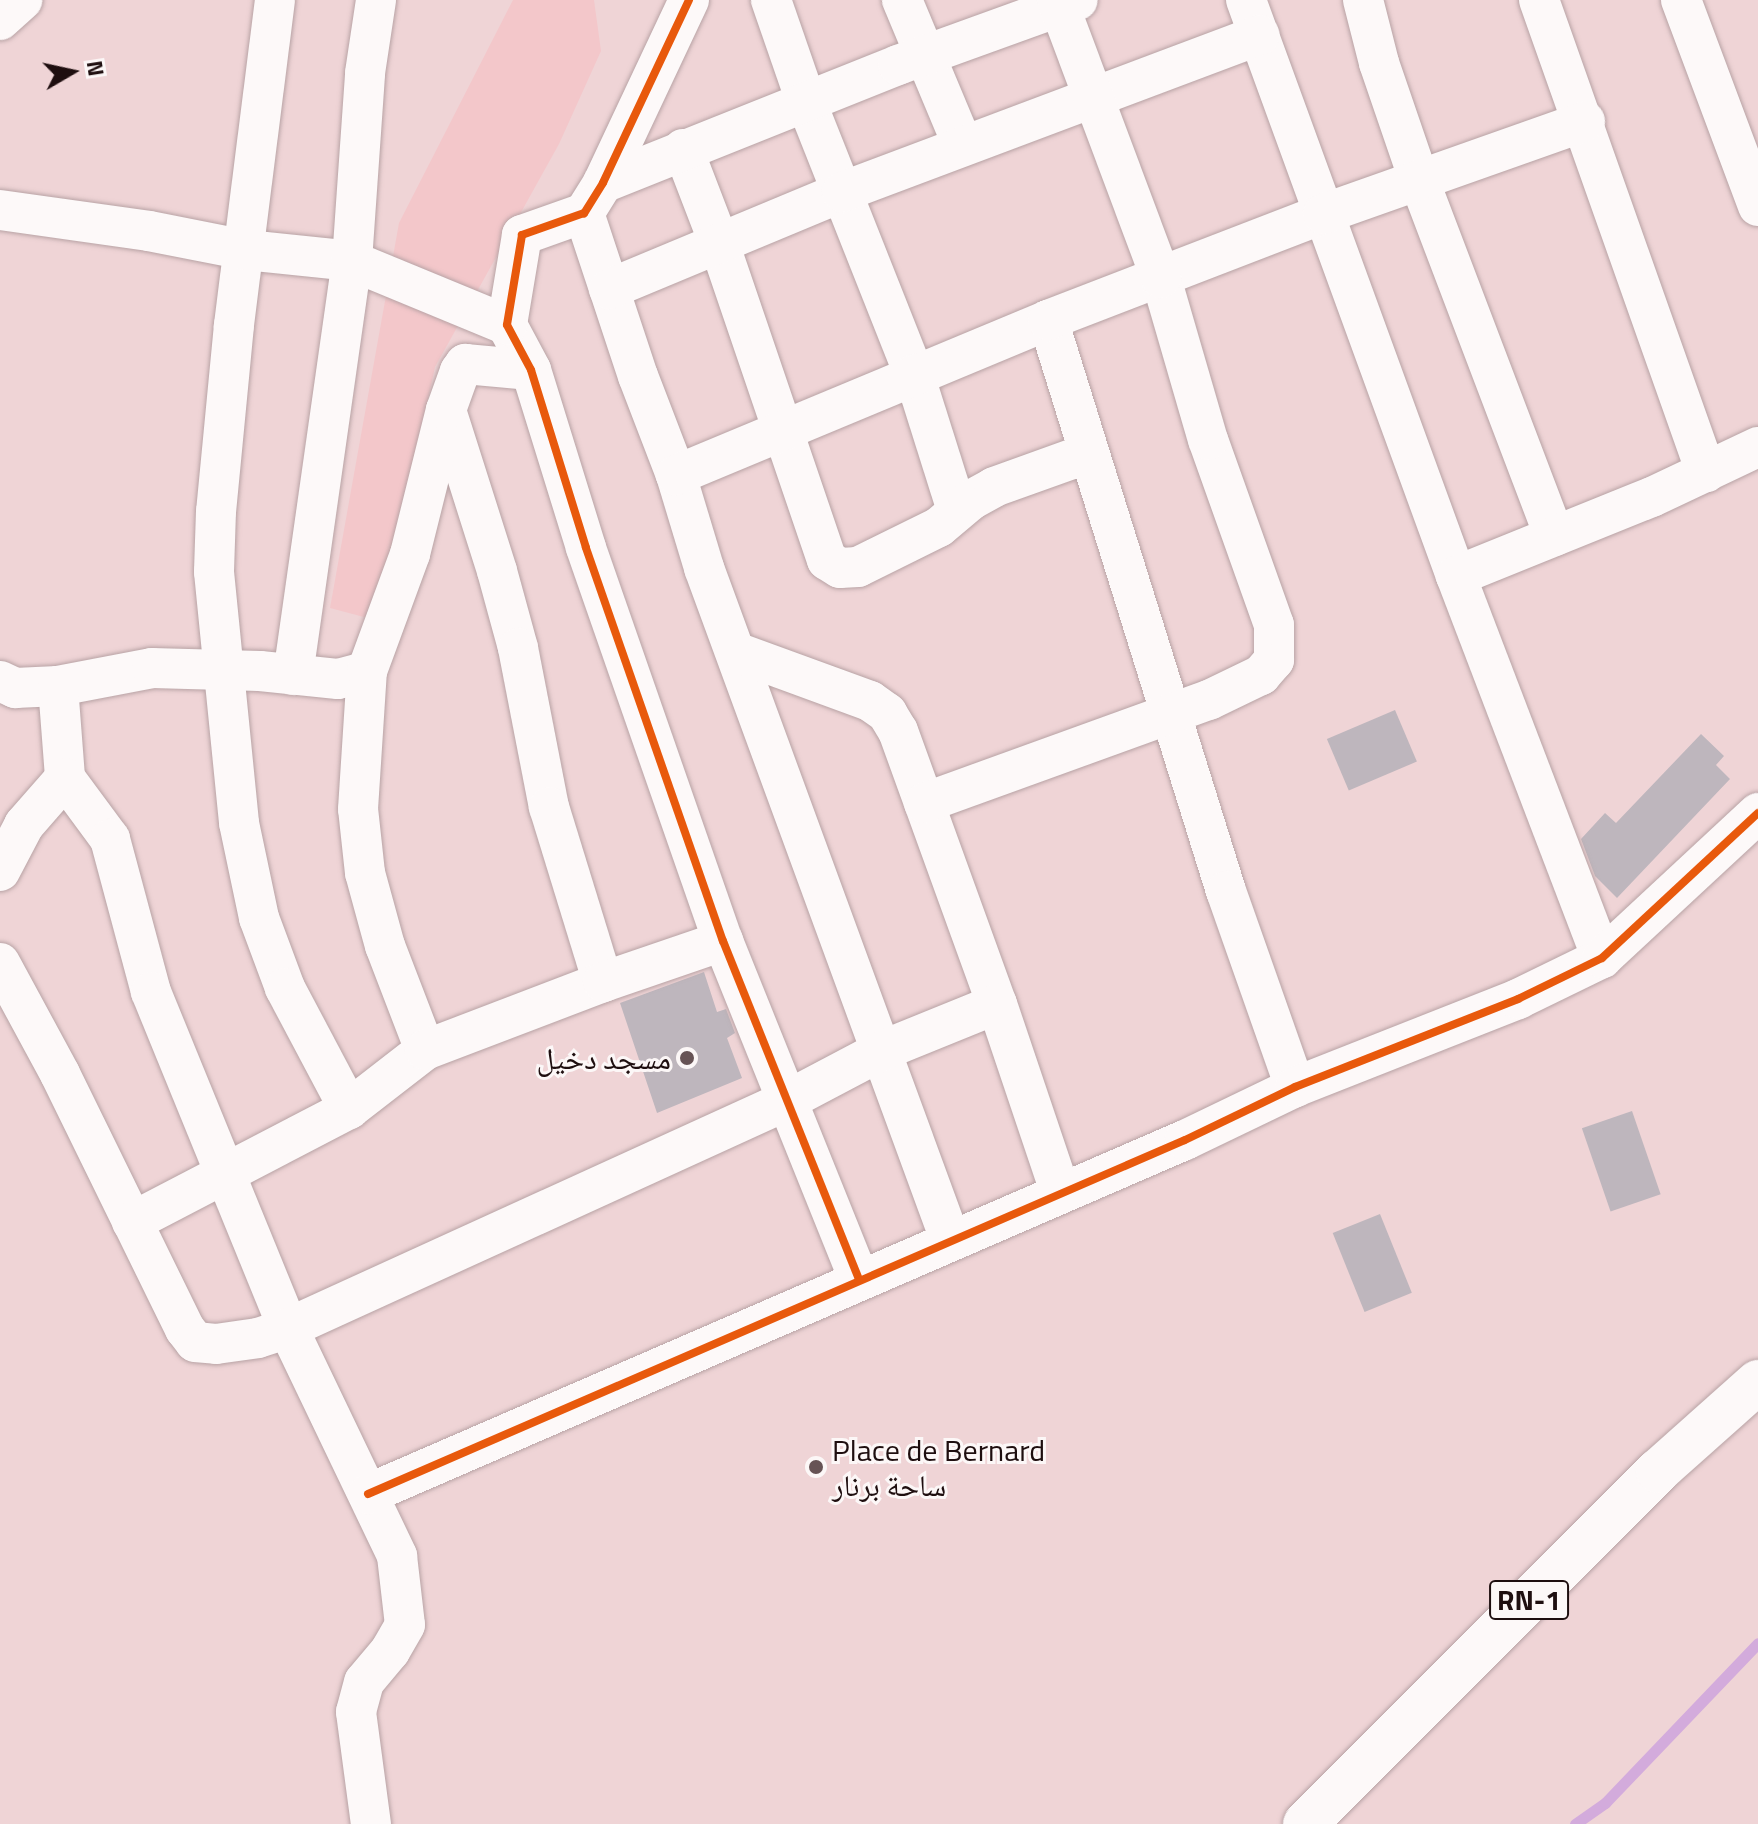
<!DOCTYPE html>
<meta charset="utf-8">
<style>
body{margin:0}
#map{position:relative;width:1758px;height:1824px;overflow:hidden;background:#efd4d6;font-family:"Titillium Web","Noto Naskh Arabic",sans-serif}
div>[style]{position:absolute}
.built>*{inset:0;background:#f3c7ca}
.stream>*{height:11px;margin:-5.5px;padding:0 5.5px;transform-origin:5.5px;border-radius:5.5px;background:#d3abdc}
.building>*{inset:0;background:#beb6bd;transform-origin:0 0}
.roads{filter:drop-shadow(0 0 2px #b8a3a5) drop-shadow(0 0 2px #b8a3a5)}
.minor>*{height:40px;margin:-20px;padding:0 20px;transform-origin:20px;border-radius:20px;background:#fdf9f9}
.trunk>*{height:44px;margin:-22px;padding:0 22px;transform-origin:22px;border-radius:22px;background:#fdf9f9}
.cycleway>*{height:8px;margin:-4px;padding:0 4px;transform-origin:4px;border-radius:4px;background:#e8590c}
.dots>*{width:22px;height:22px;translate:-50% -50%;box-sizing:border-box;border:4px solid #fcf7f7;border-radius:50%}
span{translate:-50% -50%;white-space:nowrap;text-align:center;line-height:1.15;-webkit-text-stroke:6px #fcf7f7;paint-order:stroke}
.shield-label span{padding:2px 6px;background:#fcf7f7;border:2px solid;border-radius:6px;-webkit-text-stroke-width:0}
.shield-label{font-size:28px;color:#1e0e0f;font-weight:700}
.poi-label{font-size:30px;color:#1e0e0f}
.right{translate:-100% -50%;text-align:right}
.left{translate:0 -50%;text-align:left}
.north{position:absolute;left:32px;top:32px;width:80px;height:80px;-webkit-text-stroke:6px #fcf7f7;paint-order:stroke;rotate:81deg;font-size:22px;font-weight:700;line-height:32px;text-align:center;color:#1e0e0f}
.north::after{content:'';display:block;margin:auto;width:28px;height:36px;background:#1e0e0f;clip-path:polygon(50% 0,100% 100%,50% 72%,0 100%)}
</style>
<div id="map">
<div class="built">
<i style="clip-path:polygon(513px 0,594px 0,601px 51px,559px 144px,435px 367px,379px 621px,330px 608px,399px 223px)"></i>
</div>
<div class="stream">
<i style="left:1575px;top:1824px;width:37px;rotate:-35deg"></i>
<i style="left:1605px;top:1803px;width:221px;rotate:-46.3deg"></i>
</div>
<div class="building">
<i style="left:1395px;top:710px;width:56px;height:74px;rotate:67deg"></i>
<i style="clip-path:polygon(1701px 734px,1724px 756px,1716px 765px,1730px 779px,1617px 898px,1595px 876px,1581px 839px,1605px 813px,1616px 823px)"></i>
<i style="clip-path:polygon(704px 972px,717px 1012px,726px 1009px,735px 1033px,727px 1038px,742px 1078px,657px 1113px,620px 1003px)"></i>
<i style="left:1632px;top:1111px;width:88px;height:53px;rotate:71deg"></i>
<i style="left:1380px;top:1214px;width:85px;height:51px;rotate:68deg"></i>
</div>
<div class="roads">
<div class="minor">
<i style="left:275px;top:0;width:328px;rotate:97.2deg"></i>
<i style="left:234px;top:325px;width:187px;rotate:95.5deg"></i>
<i style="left:216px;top:511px;width:61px;rotate:91.9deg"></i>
<i style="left:214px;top:572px;width:252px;rotate:84.3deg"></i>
<i style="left:239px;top:823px;width:97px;rotate:78.1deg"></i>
<i style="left:259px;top:918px;width:75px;rotate:69.6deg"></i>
<i style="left:285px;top:988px;width:137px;rotate:62.1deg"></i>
<i style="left:689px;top:0;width:202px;rotate:115.2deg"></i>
<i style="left:603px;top:183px;width:36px;rotate:122deg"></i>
<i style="left:584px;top:213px;width:66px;rotate:160.5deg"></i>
<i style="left:522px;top:235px;width:91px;rotate:99.5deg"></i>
<i style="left:507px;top:325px;width:51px;rotate:61.9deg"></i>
<i style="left:531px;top:370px;width:186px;rotate:72.8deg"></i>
<i style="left:586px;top:548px;width:416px;rotate:70.8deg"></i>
<i style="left:723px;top:941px;width:364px;rotate:68.1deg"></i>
<i style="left:771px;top:0;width:110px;rotate:70.9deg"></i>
<i style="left:807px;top:104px;width:290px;rotate:68.4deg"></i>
<i style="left:914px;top:374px;width:143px;rotate:72.5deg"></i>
<i style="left:902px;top:0;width:158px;rotate:67.3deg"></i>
<i style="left:1246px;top:0;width:613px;rotate:69.97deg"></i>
<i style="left:1456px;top:576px;width:409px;rotate:69.1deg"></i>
<i style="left:1363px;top:0;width:65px;rotate:75.7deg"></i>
<i style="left:1379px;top:63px;width:124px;rotate:71.1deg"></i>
<i style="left:1419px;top:180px;width:381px;rotate:69.2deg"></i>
<i style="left:1539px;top:0;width:501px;rotate:70.52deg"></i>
<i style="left:1681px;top:0;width:220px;rotate:69.5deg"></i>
<i style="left:0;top:20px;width:30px;rotate:-42deg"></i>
<i style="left:683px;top:149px;width:101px;rotate:69deg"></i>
<i style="left:719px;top:243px;width:335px;rotate:71.2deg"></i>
<i style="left:827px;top:560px;width:15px;rotate:32deg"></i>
<i style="left:840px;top:568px;width:18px;rotate:-3deg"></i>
<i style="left:858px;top:567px;width:90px;rotate:-26.3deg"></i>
<i style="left:939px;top:527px;width:42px;rotate:-40.2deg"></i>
<i style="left:971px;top:500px;width:26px;rotate:-29deg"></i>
<i style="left:994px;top:487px;width:101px;rotate:-19.7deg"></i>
<i style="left:603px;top:183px;width:318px;rotate:-21.8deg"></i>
<i style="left:898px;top:65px;width:191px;rotate:-19.9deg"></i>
<i style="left:0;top:210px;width:150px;rotate:8deg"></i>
<i style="left:149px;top:231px;width:99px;rotate:11.1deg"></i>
<i style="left:246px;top:250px;width:107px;rotate:5.9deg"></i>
<i style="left:352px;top:261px;width:168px;rotate:22.4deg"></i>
<i style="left:584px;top:213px;width:172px;rotate:71.7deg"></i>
<i style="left:638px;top:376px;width:106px;rotate:69deg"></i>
<i style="left:676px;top:475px;width:97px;rotate:73.2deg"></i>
<i style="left:704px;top:568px;width:715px;rotate:69.87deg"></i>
<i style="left:609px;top:289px;width:252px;rotate:-22.6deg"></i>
<i style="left:842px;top:192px;width:446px;rotate:-20.6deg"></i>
<i style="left:1048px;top:320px;width:598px;rotate:72.69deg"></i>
<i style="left:1226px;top:891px;width:208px;rotate:70.6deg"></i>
<i style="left:446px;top:410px;width:169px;rotate:72.4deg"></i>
<i style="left:497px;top:571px;width:80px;rotate:74.7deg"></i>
<i style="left:518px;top:648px;width:162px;rotate:79deg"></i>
<i style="left:549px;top:807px;width:183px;rotate:72.9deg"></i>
<i style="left:676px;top:475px;width:403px;rotate:-22.6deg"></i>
<i style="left:1048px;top:320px;width:295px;rotate:-21.1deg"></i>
<i style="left:1323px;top:214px;width:278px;rotate:-19.5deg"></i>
<i style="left:1456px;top:576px;width:211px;rotate:-22deg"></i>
<i style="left:1652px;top:497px;width:117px;rotate:-25.3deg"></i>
<i style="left:736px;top:652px;width:143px;rotate:20.1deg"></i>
<i style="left:870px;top:701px;width:21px;rotate:35deg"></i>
<i style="left:887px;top:713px;width:21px;rotate:59deg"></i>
<i style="left:898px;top:731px;width:290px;rotate:70.1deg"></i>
<i style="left:997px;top:1004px;width:197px;rotate:71.4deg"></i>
<i style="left:293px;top:675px;width:418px;rotate:-81.9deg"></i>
<i style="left:352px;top:261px;width:188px;rotate:-86deg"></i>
<i style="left:365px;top:73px;width:74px;rotate:-81.4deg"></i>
<i style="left:0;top:681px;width:17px;rotate:25deg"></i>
<i style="left:15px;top:688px;width:43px;rotate:-2.7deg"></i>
<i style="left:58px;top:686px;width:96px;rotate:-10.8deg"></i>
<i style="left:152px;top:668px;width:108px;rotate:1.6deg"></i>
<i style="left:260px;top:671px;width:78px;rotate:5.9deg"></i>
<i style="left:338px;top:679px;width:30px;rotate:-15deg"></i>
<i style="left:58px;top:686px;width:92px;rotate:85.6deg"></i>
<i style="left:65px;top:778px;width:76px;rotate:53.6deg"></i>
<i style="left:110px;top:839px;width:158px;rotate:75deg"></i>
<i style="left:151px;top:992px;width:363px;rotate:67.8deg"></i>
<i style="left:288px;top:1328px;width:253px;rotate:64.4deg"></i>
<i style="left:397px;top:1556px;width:69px;rotate:83.4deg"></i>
<i style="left:405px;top:1625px;width:30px;rotate:120deg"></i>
<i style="left:390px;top:1651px;width:40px;rotate:130deg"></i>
<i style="left:364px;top:1682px;width:31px;rotate:105deg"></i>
<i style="left:356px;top:1712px;width:113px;rotate:82.4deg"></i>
<i style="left:924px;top:803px;width:303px;rotate:-19.9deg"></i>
<i style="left:1209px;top:700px;width:58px;rotate:-25.7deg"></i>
<i style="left:1261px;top:675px;width:20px;rotate:-49deg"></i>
<i style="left:1274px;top:660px;width:35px;rotate:-90deg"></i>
<i style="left:1274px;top:625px;width:196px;rotate:-109.6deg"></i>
<i style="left:1208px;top:440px;width:169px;rotate:-106.2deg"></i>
<i style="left:1161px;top:278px;width:297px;rotate:-110.5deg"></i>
<i style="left:0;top:871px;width:52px;rotate:-62.4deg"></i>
<i style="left:24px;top:825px;width:62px;rotate:-48.9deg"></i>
<i style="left:0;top:963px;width:126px;rotate:61.6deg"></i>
<i style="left:60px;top:1074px;width:284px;rotate:63.9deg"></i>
<i style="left:185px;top:1329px;width:16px;rotate:52deg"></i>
<i style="left:195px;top:1342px;width:21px;rotate:5deg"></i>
<i style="left:216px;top:1344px;width:42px;rotate:-8.1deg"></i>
<i style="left:258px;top:1338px;width:32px;rotate:-18deg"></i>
<i style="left:288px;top:1328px;width:550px;rotate:-24.51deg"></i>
<i style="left:788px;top:1100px;width:105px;rotate:-27.8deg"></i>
<i style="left:881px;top:1051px;width:125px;rotate:-22.1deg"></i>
<i style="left:425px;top:1050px;width:111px;rotate:-111deg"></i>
<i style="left:385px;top:946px;width:76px;rotate:-105.3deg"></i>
<i style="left:365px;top:873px;width:64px;rotate:-96.2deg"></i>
<i style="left:358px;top:809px;width:138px;rotate:-86.3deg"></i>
<i style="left:367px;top:671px;width:125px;rotate:-69.8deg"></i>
<i style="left:410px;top:554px;width:148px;rotate:-76deg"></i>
<i style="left:446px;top:410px;width:41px;rotate:-70.3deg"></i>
<i style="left:460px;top:371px;width:9px;rotate:-54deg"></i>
<i style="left:465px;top:364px;width:66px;rotate:5.2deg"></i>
<i style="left:132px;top:1222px;width:245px;rotate:-27.5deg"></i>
<i style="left:349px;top:1109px;width:96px;rotate:-37.8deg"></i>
<i style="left:425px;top:1050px;width:191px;rotate:-20.9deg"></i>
<i style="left:603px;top:982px;width:127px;rotate:-18.9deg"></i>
<i style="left:368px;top:1494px;width:890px;rotate:-23.43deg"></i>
<i style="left:1185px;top:1140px;width:122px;rotate:-25.7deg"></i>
<i style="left:1295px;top:1087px;width:240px;rotate:-21.5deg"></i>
<i style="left:1518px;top:999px;width:93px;rotate:-26deg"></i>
<i style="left:1602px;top:958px;width:213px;rotate:-42.9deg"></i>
</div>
<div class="trunk">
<i style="left:1305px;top:1824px;width:499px;rotate:-45deg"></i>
<i style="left:1658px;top:1471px;width:134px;rotate:-41.7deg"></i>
</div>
</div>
<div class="cycleway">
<i style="left:689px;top:0;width:202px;rotate:115.2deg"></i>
<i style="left:603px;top:183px;width:36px;rotate:122deg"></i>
<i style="left:584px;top:213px;width:66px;rotate:160.5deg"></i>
<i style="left:522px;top:235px;width:91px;rotate:99.5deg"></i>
<i style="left:507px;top:325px;width:51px;rotate:61.9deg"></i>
<i style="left:531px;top:370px;width:186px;rotate:72.8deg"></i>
<i style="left:586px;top:548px;width:416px;rotate:70.8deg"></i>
<i style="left:723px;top:941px;width:364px;rotate:68.1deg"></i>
<i style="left:368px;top:1494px;width:890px;rotate:-23.43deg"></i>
<i style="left:1185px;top:1140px;width:122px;rotate:-25.7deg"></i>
<i style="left:1295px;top:1087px;width:240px;rotate:-21.5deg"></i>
<i style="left:1518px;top:999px;width:93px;rotate:-26deg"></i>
<i style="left:1602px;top:958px;width:213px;rotate:-42.9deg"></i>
</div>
<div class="dots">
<i style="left:687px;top:1058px;background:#675355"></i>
<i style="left:816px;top:1467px;background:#675355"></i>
</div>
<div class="shield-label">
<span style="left:1529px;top:1600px">RN-1</span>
</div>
<div class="poi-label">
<span class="right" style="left:671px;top:1058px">مسجد دخيل</span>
<span class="left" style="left:832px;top:1467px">Place de Bernard<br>ساحة برنار</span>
</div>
<div class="north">N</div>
</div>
